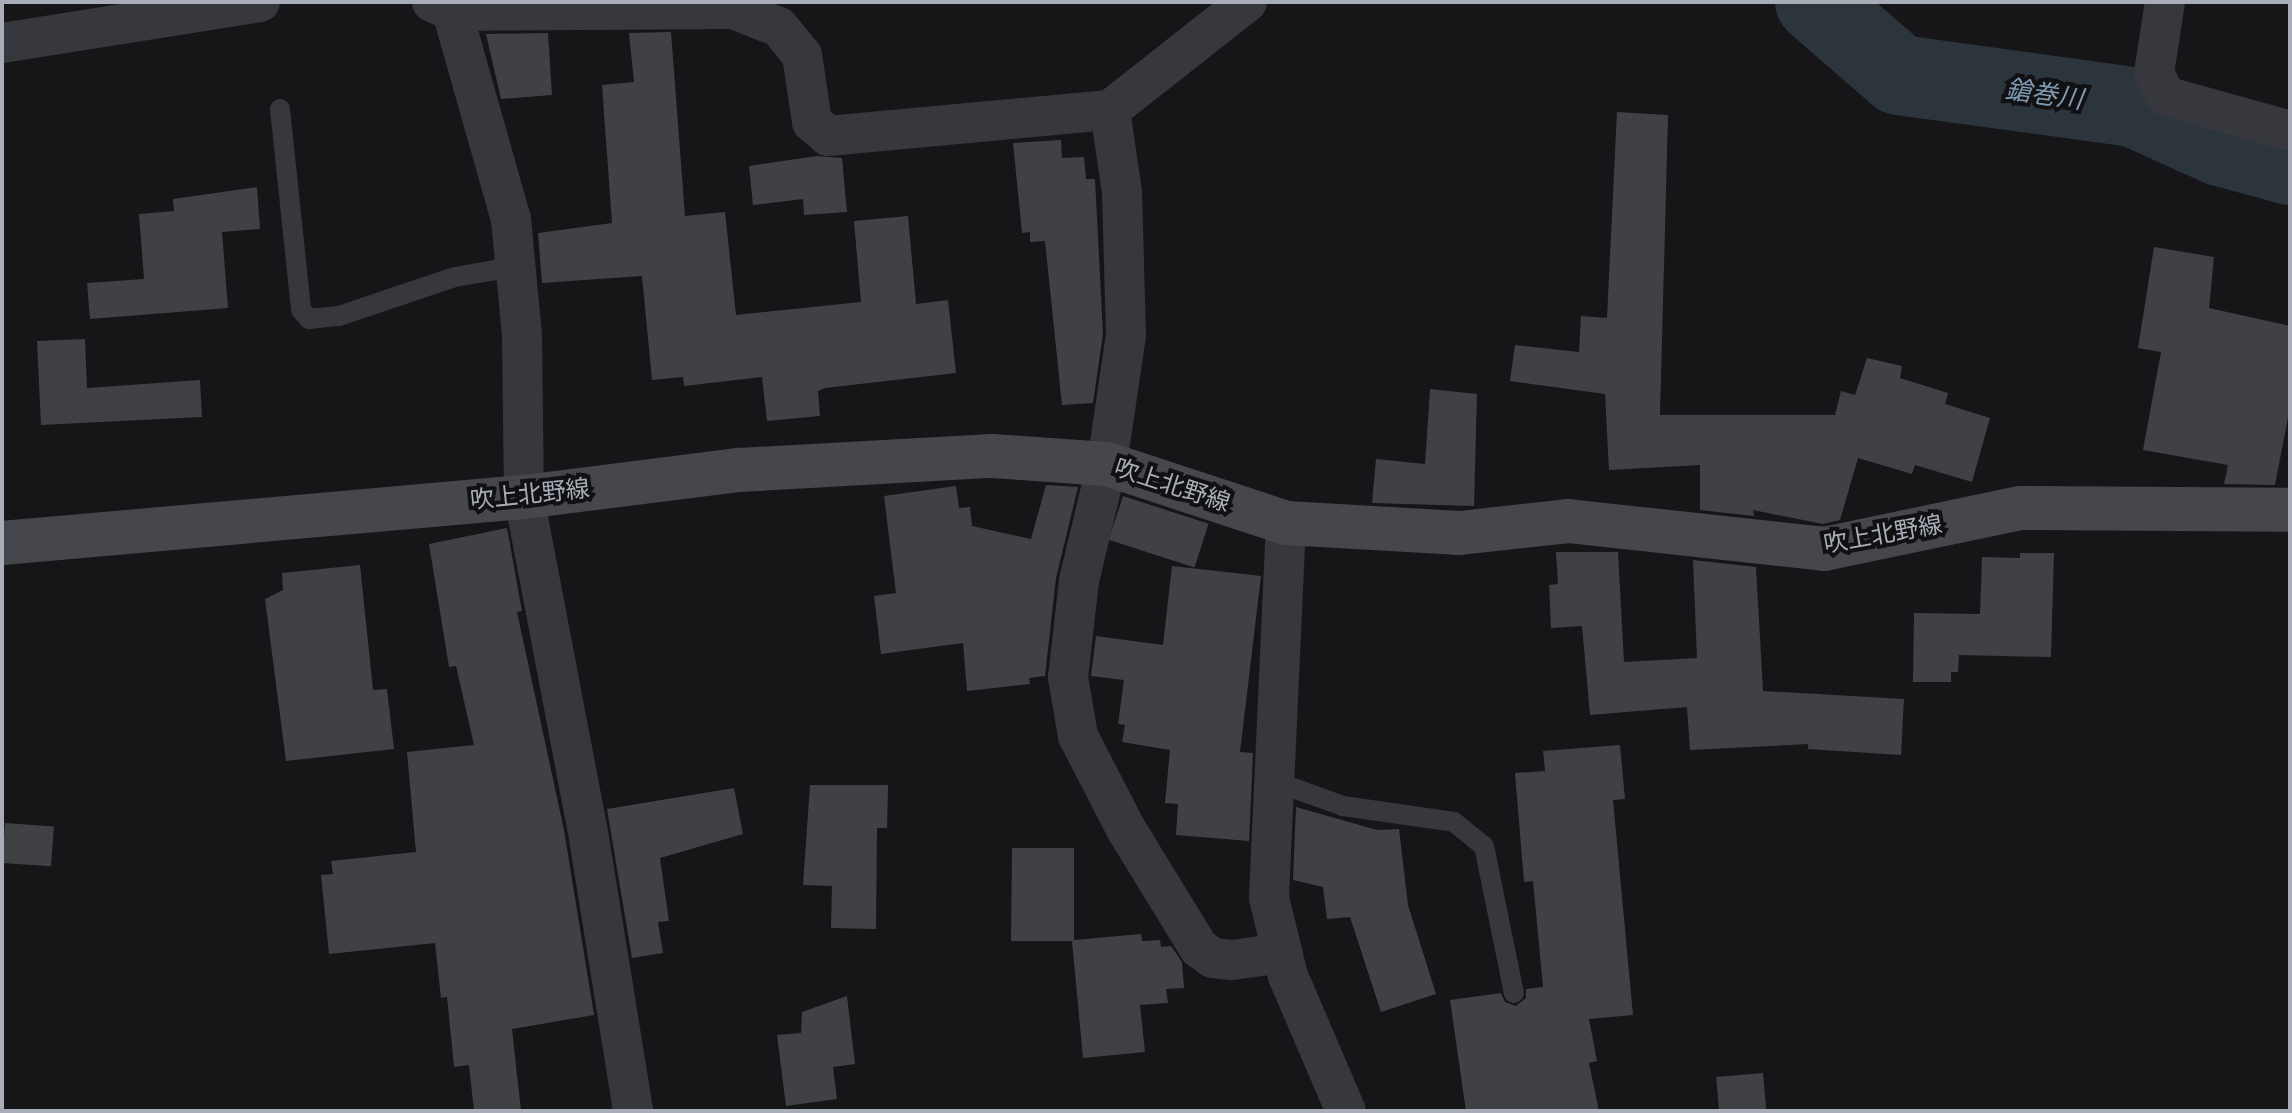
<!DOCTYPE html>
<meta charset="utf-8">
<style>
body{margin:0}
#map{position:relative;width:2292px;height:1113px;overflow:hidden;background:#161618;font-family:"DejaVu Sans","Noto Sans JP",sans-serif}
div>[style]{position:absolute}
.river>*{height:80px;margin:-40px;padding:0 40px;transform-origin:40px;border-radius:40px;background:#2c353c}
.building>*{inset:0;background:#404145;transform-origin:0 0}
.service>*{height:20px;margin:-10px;padding:0 10px;transform-origin:10px;border-radius:10px;background:#37383d}
.minor>*{height:40px;margin:-20px;padding:0 20px;transform-origin:20px;border-radius:20px;background:#37383d}
.secondary>*{height:44px;margin:-22px;padding:0 22px;transform-origin:22px;border-radius:22px;background:#45474d}
span{translate:-50% -50%;white-space:nowrap;text-align:center;line-height:1.15;-webkit-text-stroke:8px #111113;paint-order:stroke}
.street-label{font-size:24px;color:#a8adb8}
.water-label{font-size:26px;color:#7f9bb3;font-style:italic}
.frame{position:absolute;inset:0;border:4px solid #a8adb8;pointer-events:none}
</style>
<div id="map">
<div class="river">
<i style="left:1815px;top:2px;width:111px;rotate:41deg"></i>
<i style="left:1899px;top:75px;width:237px;rotate:7.8deg"></i>
<i style="left:2134px;top:107px;width:94px;rotate:24.4deg"></i>
<i style="left:2220px;top:146px;width:73px;rotate:15.2deg"></i>
</div>
<div class="building">
<i style="clip-path:polygon(671px 32px,685px 216px,725px 212px,736px 315px,861px 302px,854px 221px,908px 216px,916px 304px,948px 300px,956px 373px,825px 388px,818px 391px,820px 416px,767px 421px,762px 377px,684px 386px,683px 377px,652px 380px,642px 276px,542px 283px,538px 233px,612px 223px,602px 85px,634px 82px,629px 33px)"></i>
<i style="clip-path:polygon(548px 33px,552px 95px,501px 99px,486px 34px)"></i>
<i style="clip-path:polygon(1617px 112px,1668px 115px,1660px 415px,1835px 415px,1841px 391px,1855px 395px,1867px 358px,1902px 366px,1900px 378px,1948px 393px,1945px 404px,1990px 418px,1972px 482px,1915px 465px,1912px 474px,1858px 458px,1840px 520px,1823px 524px,1753px 510px,1754px 516px,1700px 510px,1700px 465px,1609px 470px,1605px 394px,1510px 381px,1515px 345px,1579px 352px,1581px 316px,1607px 318px)"></i>
<i style="clip-path:polygon(1061px 140px,1062px 158px,1084px 157px,1086px 179px,1095px 179px,1103px 334px,1093px 403px,1062px 405px,1045px 241px,1030px 242px,1030px 232px,1022px 233px,1013px 143px)"></i>
<i style="clip-path:polygon(817px 156px,842px 158px,847px 212px,804px 215px,803px 199px,753px 205px,749px 166px)"></i>
<i style="clip-path:polygon(257px 187px,260px 229px,222px 232px,228px 308px,90px 319px,87px 283px,144px 279px,139px 214px,174px 211px,173px 199px)"></i>
<i style="clip-path:polygon(2154px 247px,2214px 257px,2209px 308px,2290px 326px,2290px 407px,2275px 485px,2224px 484px,2228px 465px,2143px 450px,2161px 352px,2138px 348px)"></i>
<i style="clip-path:polygon(85px 339px,87px 388px,200px 380px,202px 417px,41px 425px,37px 341px)"></i>
<i style="clip-path:polygon(1430px 389px,1477px 394px,1474px 506px,1372px 503px,1376px 459px,1425px 464px)"></i>
<i style="clip-path:polygon(1046px 485px,1078px 487px,1056px 578px,1045px 676px,1029px 678px,1030px 684px,967px 691px,963px 643px,881px 654px,874px 596px,896px 593px,884px 496px,956px 486px,959px 508px,970px 507px,972px 526px,1031px 539px)"></i>
<i style="left:1123px;top:496px;width:90px;height:46px;rotate:18deg"></i>
<i style="clip-path:polygon(507px 528px,522px 611px,517px 612px,564px 830px,594px 1015px,512px 1029px,521px 1111px,474px 1111px,469px 1065px,454px 1067px,447px 997px,441px 998px,435px 943px,329px 954px,321px 875px,333px 874px,331px 861px,416px 852px,407px 752px,474px 745px,456px 666px,449px 667px,429px 544px)"></i>
<i style="clip-path:polygon(1556px 552px,1618px 552px,1624px 662px,1697px 658px,1693px 560px,1756px 567px,1763px 691px,1904px 699px,1901px 755px,1808px 749px,1808px 744px,1690px 750px,1687px 707px,1590px 715px,1582px 626px,1551px 628px,1549px 585px,1558px 584px)"></i>
<i style="clip-path:polygon(2020px 553px,2054px 553px,2051px 657px,1959px 655px,1958px 672px,1951px 672px,1951px 682px,1913px 682px,1914px 613px,1980px 614px,1982px 557px,2020px 558px)"></i>
<i style="clip-path:polygon(360px 565px,373px 690px,387px 689px,394px 749px,286px 761px,265px 599px,283px 590px,282px 573px)"></i>
<i style="clip-path:polygon(1172px 566px,1261px 576px,1240px 752px,1253px 753px,1249px 841px,1176px 835px,1178px 804px,1165px 803px,1170px 750px,1122px 742px,1125px 725px,1118px 724px,1124px 680px,1091px 676px,1096px 636px,1163px 645px)"></i>
<i style="clip-path:polygon(1620px 745px,1625px 799px,1613px 800px,1633px 1015px,1589px 1019px,1597px 1061px,1589px 1063px,1599px 1111px,1466px 1111px,1450px 1000px,1501px 993px,1505px 1002px,1516px 1006px,1526px 998px,1526px 989px,1543px 987px,1533px 881px,1524px 882px,1515px 773px,1545px 771px,1543px 751px)"></i>
<i style="clip-path:polygon(810px 785px,888px 785px,887px 828px,877px 828px,876px 929px,831px 928px,832px 886px,803px 885px)"></i>
<i style="clip-path:polygon(734px 788px,743px 834px,660px 858px,669px 921px,658px 922px,663px 953px,632px 958px,607px 809px)"></i>
<i style="clip-path:polygon(1296px 807px,1377px 830px,1399px 829px,1408px 905px,1436px 994px,1381px 1012px,1350px 917px,1327px 919px,1323px 887px,1293px 880px)"></i>
<i style="left:5px;top:823px;width:49px;height:40px;rotate:4deg"></i>
<i style="clip-path:polygon(1012px 848px,1074px 848px,1074px 940px,1141px 934px,1142px 941px,1160px 940px,1161px 947px,1171px 946px,1182px 962px,1184px 988px,1166px 989px,1168px 1003px,1140px 1005px,1145px 1052px,1083px 1058px,1072px 941px,1011px 941px)"></i>
<i style="clip-path:polygon(847px 996px,855px 1064px,833px 1067px,837px 1099px,786px 1106px,777px 1035px,801px 1033px,802px 1012px)"></i>
<i style="left:1763px;top:1073px;width:38px;height:47px;rotate:85deg"></i>
</div>
<div class="service">
<i style="left:280px;top:109px;width:202px;rotate:84deg"></i>
<i style="left:301px;top:310px;width:12px;rotate:48deg"></i>
<i style="left:309px;top:319px;width:30px;rotate:-6deg"></i>
<i style="left:339px;top:316px;width:122px;rotate:-18.6deg"></i>
<i style="left:455px;top:277px;width:65px;rotate:-9.8deg"></i>
<i style="left:1274px;top:781px;width:73px;rotate:19.9deg"></i>
<i style="left:1343px;top:806px;width:112px;rotate:8.2deg"></i>
<i style="left:1454px;top:822px;width:38px;rotate:39deg"></i>
<i style="left:1484px;top:846px;width:150px;rotate:78.5deg"></i>
</div>
<div class="minor">
<i style="left:432px;top:2px;width:22px;rotate:24deg"></i>
<i style="left:452px;top:11px;width:216px;rotate:74.2deg"></i>
<i style="left:511px;top:219px;width:117px;rotate:84.6deg"></i>
<i style="left:522px;top:335px;width:162px;rotate:89.3deg"></i>
<i style="left:524px;top:497px;width:335px;rotate:79.2deg"></i>
<i style="left:587px;top:826px;width:289px;rotate:80.8deg"></i>
<i style="left:1247px;top:2px;width:174px;rotate:141.8deg"></i>
<i style="left:1110px;top:110px;width:83px;rotate:81.7deg"></i>
<i style="left:1122px;top:192px;width:143px;rotate:88.4deg"></i>
<i style="left:1126px;top:335px;width:130px;rotate:98.4deg"></i>
<i style="left:1107px;top:464px;width:120px;rotate:103.5deg"></i>
<i style="left:1079px;top:581px;width:97px;rotate:96.5deg"></i>
<i style="left:1068px;top:677px;width:60px;rotate:80.4deg"></i>
<i style="left:1078px;top:736px;width:105px;rotate:62.7deg"></i>
<i style="left:1126px;top:829px;width:140px;rotate:58.5deg"></i>
<i style="left:1199px;top:948px;width:17px;rotate:36deg"></i>
<i style="left:1213px;top:958px;width:19px;rotate:6deg"></i>
<i style="left:1232px;top:960px;width:51px;rotate:-7.8deg"></i>
<i style="left:2165px;top:2px;width:72px;rotate:98.8deg"></i>
<i style="left:2154px;top:73px;width:25px;rotate:64deg"></i>
<i style="left:2165px;top:96px;width:130px;rotate:15.6deg"></i>
<i style="left:452px;top:11px;width:281px;rotate:-0.4deg"></i>
<i style="left:733px;top:9px;width:49px;rotate:21.4deg"></i>
<i style="left:779px;top:27px;width:36px;rotate:51deg"></i>
<i style="left:802px;top:55px;width:68px;rotate:81.5deg"></i>
<i style="left:812px;top:122px;width:21px;rotate:41deg"></i>
<i style="left:828px;top:136px;width:283px;rotate:-5.3deg"></i>
<i style="left:2px;top:43px;width:261px;rotate:-9deg"></i>
<i style="left:1286px;top:523px;width:375px;rotate:92.6deg"></i>
<i style="left:1269px;top:898px;width:80px;rotate:76.3deg"></i>
<i style="left:1288px;top:976px;width:147px;rotate:66.8deg"></i>
</div>
<div class="secondary">
<i style="left:2px;top:543px;width:524px;rotate:-5.04deg"></i>
<i style="left:524px;top:497px;width:217px;rotate:-7.2deg"></i>
<i style="left:739px;top:470px;width:253px;rotate:-3.2deg"></i>
<i style="left:992px;top:456px;width:115px;rotate:4deg"></i>
<i style="left:1107px;top:464px;width:188px;rotate:18.2deg"></i>
<i style="left:1286px;top:523px;width:174px;rotate:3.3deg"></i>
<i style="left:1460px;top:533px;width:109px;rotate:-6.3deg"></i>
<i style="left:1568px;top:521px;width:258px;rotate:6.2deg"></i>
<i style="left:1824px;top:549px;width:201px;rotate:-11.8deg"></i>
<i style="left:2021px;top:508px;width:269px;rotate:0.4deg"></i>
</div>
<div class="street-label">
<span style="left:1172px;top:486px;rotate:18deg">吹上北野線</span>
<span style="left:530px;top:495px;rotate:-6deg">吹上北野線</span>
<span style="left:1883px;top:535px;rotate:-10deg">吹上北野線</span>
</div>
<div class="water-label">
<span style="left:2044px;top:95px;rotate:8deg">鎗巻川</span>
</div>
<div class="frame"></div>
</div>
